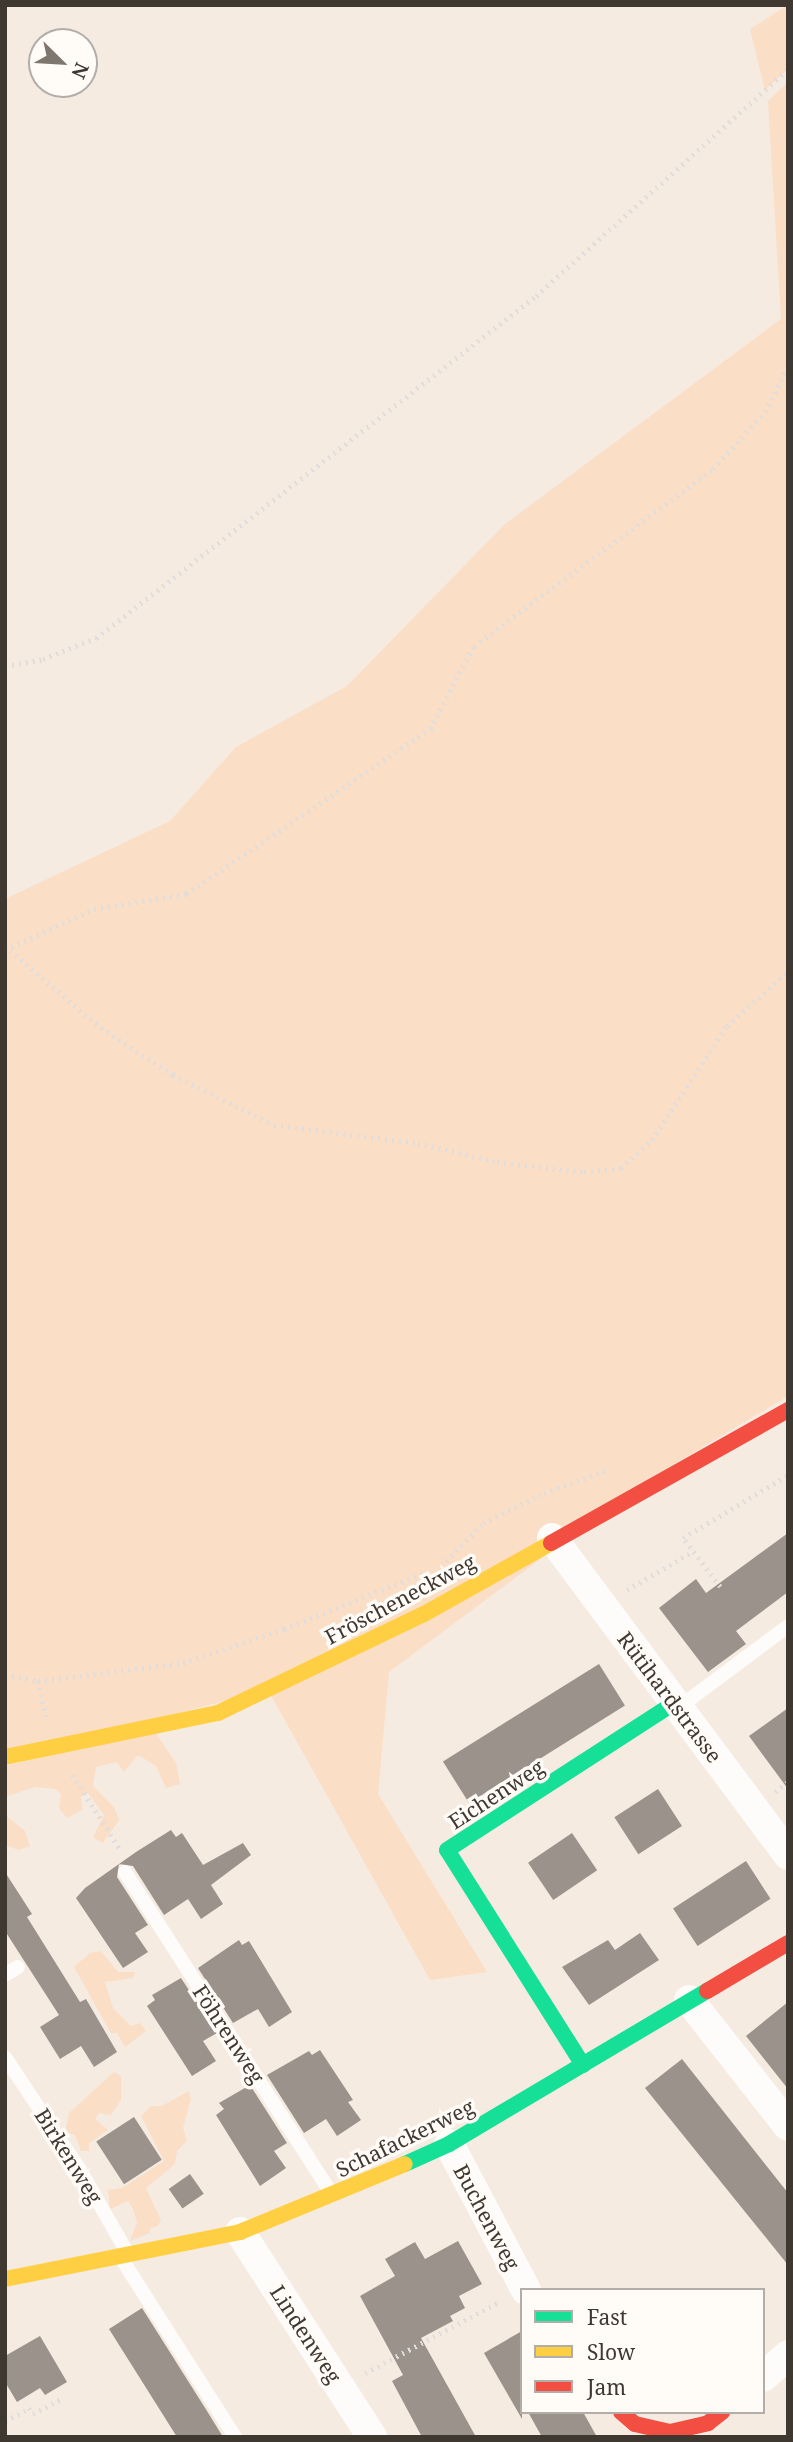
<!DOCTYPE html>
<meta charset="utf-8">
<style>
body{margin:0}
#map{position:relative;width:793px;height:2442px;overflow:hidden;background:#f6ebe1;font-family:"Noto Serif",serif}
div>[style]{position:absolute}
.green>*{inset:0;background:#fadec6}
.building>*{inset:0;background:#9a928b;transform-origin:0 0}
.path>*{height:4.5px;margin-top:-2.25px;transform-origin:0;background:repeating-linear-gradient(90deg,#e0ddda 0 2px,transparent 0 7px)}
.lane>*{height:14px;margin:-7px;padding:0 7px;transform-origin:7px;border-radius:7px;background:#fefcfa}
.street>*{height:30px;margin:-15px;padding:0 15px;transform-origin:15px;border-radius:15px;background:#fefcfa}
.fast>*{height:16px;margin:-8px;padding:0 8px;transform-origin:8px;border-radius:8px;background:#16e098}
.slow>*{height:16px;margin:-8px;padding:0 8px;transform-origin:8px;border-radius:8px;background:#ffcf43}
.jam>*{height:16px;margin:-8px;padding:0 8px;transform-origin:8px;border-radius:8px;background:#f24e42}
span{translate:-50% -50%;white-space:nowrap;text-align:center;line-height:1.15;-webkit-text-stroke:7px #fffbf7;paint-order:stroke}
.street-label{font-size:21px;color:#3f3831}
.frame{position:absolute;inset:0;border:7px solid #3f3831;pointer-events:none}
.legend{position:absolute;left:520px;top:2288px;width:245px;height:126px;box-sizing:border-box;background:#fffbf7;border:2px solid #b2ada8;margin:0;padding:9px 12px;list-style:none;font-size:21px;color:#3f3831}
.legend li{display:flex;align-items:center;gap:14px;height:35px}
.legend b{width:35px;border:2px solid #b2ada8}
.north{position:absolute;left:28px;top:28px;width:70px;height:70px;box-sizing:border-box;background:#fffbf7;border:2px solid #b2ada8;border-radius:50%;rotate:114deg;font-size:19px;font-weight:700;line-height:28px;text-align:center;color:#3f3831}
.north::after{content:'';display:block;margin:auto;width:24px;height:32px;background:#7f776f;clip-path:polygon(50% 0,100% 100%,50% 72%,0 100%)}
</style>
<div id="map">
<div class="green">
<i style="clip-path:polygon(788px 5px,788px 69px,765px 90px,750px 29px)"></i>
<i style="clip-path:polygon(788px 82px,788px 1396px,641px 1484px,389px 1672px,378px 1794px,487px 1972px,430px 1980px,268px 1690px,5px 1757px,5px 899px,170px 821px,236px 747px,347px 686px,505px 524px,781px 319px,768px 101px)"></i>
<i style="clip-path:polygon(155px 1732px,176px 1763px,180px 1784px,166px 1788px,156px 1766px,138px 1755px,124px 1772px,117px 1762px,96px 1767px,93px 1786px,114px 1807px,119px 1820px,103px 1843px,93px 1837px,104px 1815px,88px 1793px,81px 1796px,82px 1810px,67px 1818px,59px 1808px,61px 1794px,55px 1789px,35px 1787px,5px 1797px,5px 1766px)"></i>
<i style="clip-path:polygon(5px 1815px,25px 1831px,30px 1846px,19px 1850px,5px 1845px)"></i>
<i style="clip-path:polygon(101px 1951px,118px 1972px,135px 1972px,133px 1978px,105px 1982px,113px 2008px,131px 2026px,140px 2023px,146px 2031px,125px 2047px,117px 2033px,111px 2033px,74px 1967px,90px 1953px)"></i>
<i style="clip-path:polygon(114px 2072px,121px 2076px,121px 2100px,111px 2115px,99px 2113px,95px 2119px,108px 2130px,89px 2143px,89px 2151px,81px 2151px,75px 2135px,65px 2132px,69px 2113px)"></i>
<i style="clip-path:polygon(189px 2091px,191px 2099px,183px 2128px,187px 2141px,177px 2151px,175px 2164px,146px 2188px,161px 2220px,158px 2226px,150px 2228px,150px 2233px,130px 2241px,137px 2222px,133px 2209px,128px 2201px,110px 2209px,108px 2190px,122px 2188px,164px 2161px,141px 2116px,151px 2106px,162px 2106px)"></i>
</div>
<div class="building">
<i style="clip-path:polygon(788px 1533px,788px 1592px,736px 1631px,746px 1644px,708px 1672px,659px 1608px,696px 1579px,706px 1593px)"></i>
<i style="left:599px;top:1664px;width:49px;height:184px;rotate:58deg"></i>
<i style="clip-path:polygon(788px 1708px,788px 1789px,749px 1736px)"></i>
<i style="left:658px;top:1789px;width:44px;height:52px;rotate:57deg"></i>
<i style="clip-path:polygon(171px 1830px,176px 1837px,182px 1833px,203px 1865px,243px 1843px,251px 1855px,211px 1885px,223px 1904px,201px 1919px,188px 1899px,164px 1915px,133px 1866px,119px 1864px,117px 1877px,148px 1925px,135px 1933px,148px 1952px,123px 1968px,76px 1898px,85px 1888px,136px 1852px)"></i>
<i style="left:572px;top:1833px;width:45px;height:53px;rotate:56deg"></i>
<i style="left:746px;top:1861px;width:45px;height:87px;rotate:57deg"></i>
<i style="clip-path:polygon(5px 1872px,32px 1914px,27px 1917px,80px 2002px,86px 1999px,117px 2052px,94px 2067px,81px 2046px,60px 2059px,40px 2027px,59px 2015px,5px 1931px)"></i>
<i style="clip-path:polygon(640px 1933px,659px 1960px,589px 2005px,562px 1967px,608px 1940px,615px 1950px)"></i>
<i style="clip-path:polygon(239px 1940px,242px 1945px,249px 1941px,292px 2012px,269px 2027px,258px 2009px,233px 2023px,198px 1968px)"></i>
<i style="clip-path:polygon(181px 1978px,217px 2033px,203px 2041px,216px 2061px,192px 2076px,147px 2006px,155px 2000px,152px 1995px)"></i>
<i style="clip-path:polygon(788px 2002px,788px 2089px,746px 2036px)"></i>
<i style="clip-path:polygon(320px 2050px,353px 2100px,348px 2102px,361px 2120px,337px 2136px,326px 2119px,304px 2133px,267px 2075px,309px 2051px,312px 2055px)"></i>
<i style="clip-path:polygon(682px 2059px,788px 2193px,788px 2265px,645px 2088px)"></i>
<i style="clip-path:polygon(250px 2085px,287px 2143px,274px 2151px,286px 2168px,260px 2186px,216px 2115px,224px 2109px,219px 2103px)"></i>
<i style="left:134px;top:2117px;width:51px;height:45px;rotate:57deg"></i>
<i style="left:190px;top:2174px;width:24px;height:26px;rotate:55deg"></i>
<i style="clip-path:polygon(458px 2241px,482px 2284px,459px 2296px,465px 2308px,450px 2316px,453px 2321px,421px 2338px,476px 2437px,422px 2437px,392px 2381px,403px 2375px,360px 2296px,395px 2276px,385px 2259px,415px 2242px,425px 2259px)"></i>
<i style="clip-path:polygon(142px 2308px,207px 2411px,223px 2437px,177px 2437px,109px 2329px)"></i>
<i style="clip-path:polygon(522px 2331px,522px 2419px,484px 2353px)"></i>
<i style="clip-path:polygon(40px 2336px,67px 2382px,45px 2395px,40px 2388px,17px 2402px,5px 2382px,5px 2356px)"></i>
<i style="clip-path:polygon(528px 2412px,583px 2412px,597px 2437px,542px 2437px)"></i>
</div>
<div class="path">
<i style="left:5px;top:666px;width:39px;rotate:-10deg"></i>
<i style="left:43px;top:659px;width:57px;rotate:-21.6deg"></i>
<i style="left:96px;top:638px;width:557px;rotate:-37.86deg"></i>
<i style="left:536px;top:296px;width:339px;rotate:-42deg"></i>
<i style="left:5px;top:946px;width:126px;rotate:40.5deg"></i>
<i style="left:101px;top:1028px;width:86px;rotate:33.1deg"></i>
<i style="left:173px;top:1075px;width:113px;rotate:26.3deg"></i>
<i style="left:274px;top:1125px;width:145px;rotate:7.1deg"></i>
<i style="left:418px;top:1143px;width:81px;rotate:13.5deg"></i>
<i style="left:497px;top:1162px;width:88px;rotate:6.6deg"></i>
<i style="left:584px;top:1172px;width:37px;rotate:-6deg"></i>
<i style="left:621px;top:1168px;width:42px;rotate:-42.1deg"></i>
<i style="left:652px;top:1140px;width:136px;rotate:-56.7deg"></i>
<i style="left:727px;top:1026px;width:82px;rotate:-42deg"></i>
<i style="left:5px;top:950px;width:98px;rotate:-24.7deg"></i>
<i style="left:94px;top:909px;width:93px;rotate:-9.3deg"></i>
<i style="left:186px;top:894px;width:295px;rotate:-34.1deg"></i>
<i style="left:430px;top:729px;width:94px;rotate:-62.1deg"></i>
<i style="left:474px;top:646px;width:297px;rotate:-36.5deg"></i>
<i style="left:713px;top:469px;width:77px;rotate:-47.6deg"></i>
<i style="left:765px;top:412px;width:51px;rotate:-63.4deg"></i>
<i style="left:446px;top:1561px;width:53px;rotate:-45.8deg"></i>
<i style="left:483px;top:1523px;width:68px;rotate:-26.2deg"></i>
<i style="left:544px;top:1493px;width:70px;rotate:-20deg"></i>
<i style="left:720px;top:1587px;width:61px;rotate:-127.1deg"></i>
<i style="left:683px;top:1538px;width:122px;rotate:-31deg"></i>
<i style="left:627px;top:1590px;width:75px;rotate:-30.3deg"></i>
<i style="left:5px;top:1675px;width:34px;rotate:10deg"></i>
<i style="left:38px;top:1681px;width:146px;rotate:-7.1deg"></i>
<i style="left:183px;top:1663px;width:107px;rotate:-18.6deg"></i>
<i style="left:284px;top:1629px;width:151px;rotate:-21.8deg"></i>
<i style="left:38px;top:1681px;width:37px;rotate:77deg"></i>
<i style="left:73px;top:1775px;width:90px;rotate:57.7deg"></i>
<i style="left:775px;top:1792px;width:16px;rotate:-38deg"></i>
<i style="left:365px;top:2373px;width:152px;rotate:-27.9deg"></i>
<i style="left:5px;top:2421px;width:27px;rotate:-28deg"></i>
<i style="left:29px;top:2408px;width:7px;rotate:56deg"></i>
<i style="left:33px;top:2414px;width:32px;rotate:-28deg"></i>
</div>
<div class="lane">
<i style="left:678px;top:1708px;width:137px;rotate:-36.7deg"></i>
<i style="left:125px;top:1872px;width:384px;rotate:57.3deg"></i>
<i style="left:5px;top:1975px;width:15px;rotate:-32deg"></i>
<i style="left:5px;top:2057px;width:136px;rotate:56.4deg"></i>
<i style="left:80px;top:2170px;width:95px;rotate:60.2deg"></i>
<i style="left:121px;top:2258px;width:212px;rotate:57.5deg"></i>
</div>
<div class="street">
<i style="left:552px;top:1538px;width:395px;rotate:53.3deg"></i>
<i style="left:689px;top:2000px;width:160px;rotate:51.8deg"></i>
<i style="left:449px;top:2144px;width:165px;rotate:62.2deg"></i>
<i style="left:240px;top:2232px;width:244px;rotate:57.2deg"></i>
<i style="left:763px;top:2377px;width:33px;rotate:-41deg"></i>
</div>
<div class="fast">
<i style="left:583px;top:2065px;width:254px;rotate:-122.3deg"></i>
<i style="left:447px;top:1850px;width:270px;rotate:-32.9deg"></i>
<i style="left:405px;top:2164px;width:48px;rotate:-24.4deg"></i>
<i style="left:449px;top:2144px;width:300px;rotate:-30.7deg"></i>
</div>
<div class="slow">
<i style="left:5px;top:1757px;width:217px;rotate:-11.7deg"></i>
<i style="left:218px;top:1713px;width:229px;rotate:-25.7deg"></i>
<i style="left:424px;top:1614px;width:145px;rotate:-29.2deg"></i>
<i style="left:5px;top:2279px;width:240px;rotate:-11.3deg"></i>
<i style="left:240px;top:2232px;width:178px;rotate:-22.4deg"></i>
</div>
<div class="jam">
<i style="left:551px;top:1543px;width:272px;rotate:-29.3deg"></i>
<i style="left:707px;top:1991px;width:94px;rotate:-30.7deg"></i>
<i style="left:621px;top:2412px;width:18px;rotate:41deg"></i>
<i style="left:635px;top:2424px;width:36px;rotate:13deg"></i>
<i style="left:670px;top:2432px;width:39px;rotate:-13deg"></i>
<i style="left:708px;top:2423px;width:18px;rotate:-38deg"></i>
</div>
<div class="street-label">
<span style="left:400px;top:1599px;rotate:-28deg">Fröscheneckweg</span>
<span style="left:670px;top:1697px;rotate:53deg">Rütihardstrasse</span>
<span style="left:496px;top:1794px;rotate:-33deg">Eichenweg</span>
<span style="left:229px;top:2034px;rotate:57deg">Föhrenweg</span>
<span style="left:405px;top:2138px;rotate:-26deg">Schafackerweg</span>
<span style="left:69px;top:2156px;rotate:58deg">Birkenweg</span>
<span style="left:487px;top:2217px;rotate:62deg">Buchenweg</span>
<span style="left:306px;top:2334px;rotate:57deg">Lindenweg</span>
</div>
<div class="frame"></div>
<ul class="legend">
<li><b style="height:9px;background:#16e098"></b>Fast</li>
<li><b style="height:9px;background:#ffcf43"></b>Slow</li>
<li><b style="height:9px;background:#f24e42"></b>Jam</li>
</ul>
<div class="north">N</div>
</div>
